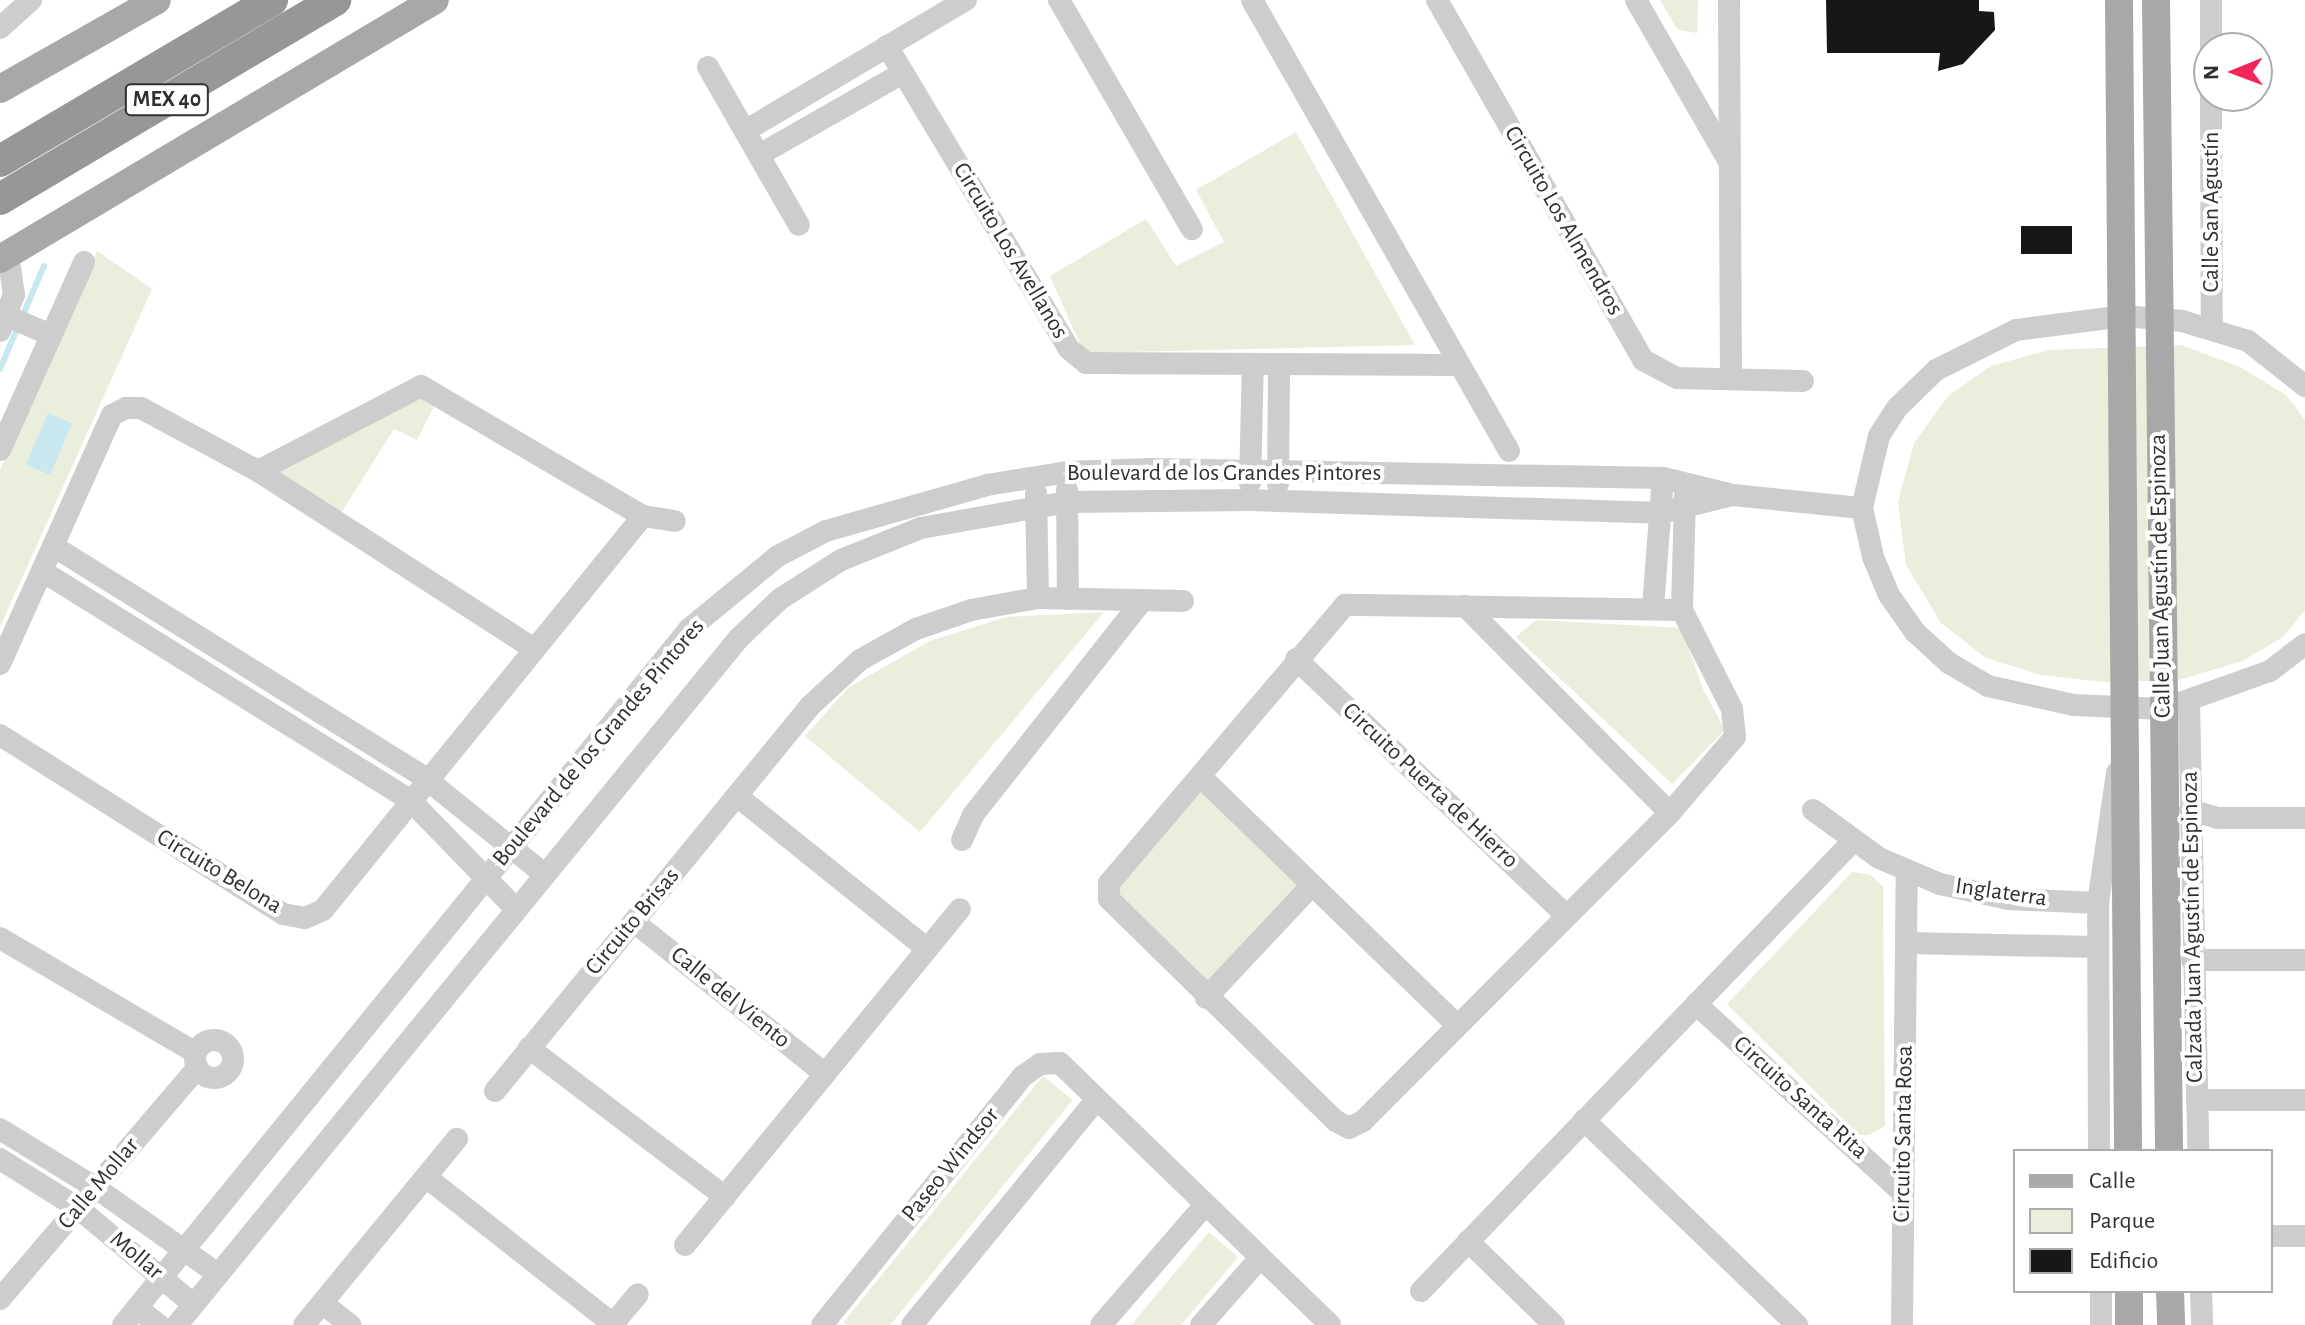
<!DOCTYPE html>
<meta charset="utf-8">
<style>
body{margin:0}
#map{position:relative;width:2305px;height:1325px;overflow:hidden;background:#fff;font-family:"Alegreya Sans",sans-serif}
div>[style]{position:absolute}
.green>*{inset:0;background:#e9eedd;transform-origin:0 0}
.water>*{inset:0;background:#c8e7ef;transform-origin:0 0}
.stream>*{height:6px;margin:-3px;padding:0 3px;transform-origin:3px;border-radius:3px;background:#c8e7ef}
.building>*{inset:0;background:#171717;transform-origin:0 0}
.minor>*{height:22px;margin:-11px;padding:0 11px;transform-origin:11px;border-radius:11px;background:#cdcdcd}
.minor>.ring{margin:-11px;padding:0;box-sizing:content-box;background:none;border:22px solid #cdcdcd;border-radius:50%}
.major>*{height:28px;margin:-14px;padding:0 14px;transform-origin:14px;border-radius:14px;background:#a8a8a8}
.highway>*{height:32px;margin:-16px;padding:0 16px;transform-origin:16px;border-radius:16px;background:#979797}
span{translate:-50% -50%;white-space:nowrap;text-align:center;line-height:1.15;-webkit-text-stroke:8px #fff;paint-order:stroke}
.shield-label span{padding:2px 6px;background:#fff;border:2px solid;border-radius:6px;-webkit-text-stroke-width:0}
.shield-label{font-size:22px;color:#303030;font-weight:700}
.street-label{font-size:24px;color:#303030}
.legend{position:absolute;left:2013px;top:1149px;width:260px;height:144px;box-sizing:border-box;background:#fff;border:2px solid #acacac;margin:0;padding:10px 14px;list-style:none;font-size:24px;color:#303030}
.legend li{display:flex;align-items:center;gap:16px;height:40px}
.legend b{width:40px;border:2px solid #acacac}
.north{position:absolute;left:2193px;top:32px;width:80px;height:80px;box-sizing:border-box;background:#fff;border:2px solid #acacac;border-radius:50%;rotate:269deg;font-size:22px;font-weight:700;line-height:32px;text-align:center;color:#303030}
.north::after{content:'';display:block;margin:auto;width:28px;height:36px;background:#f32659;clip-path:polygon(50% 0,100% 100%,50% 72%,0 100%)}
</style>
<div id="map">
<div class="green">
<i style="clip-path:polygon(1660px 0,1698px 0,1697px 33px,1678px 30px)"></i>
<i style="clip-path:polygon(1296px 132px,1415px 345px,1084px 353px,1050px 276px,1146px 219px,1176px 266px,1224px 242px,1196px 190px)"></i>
<i style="clip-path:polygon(97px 251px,152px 289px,0 627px,0 470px)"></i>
<i style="clip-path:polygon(2181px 345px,2240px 367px,2286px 395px,2305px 420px,2305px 610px,2283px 637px,2242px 661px,2179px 680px,2104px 682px,2041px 675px,1986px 658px,1941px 623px,1906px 565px,1898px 502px,1914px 443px,1948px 396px,1991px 366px,2048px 350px)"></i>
<i style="clip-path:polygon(421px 391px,437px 401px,417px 440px,394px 429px,338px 518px,265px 472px)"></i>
<i style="clip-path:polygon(1104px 612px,920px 832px,805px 736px,849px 687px,930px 641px,1006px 617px)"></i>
<i style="clip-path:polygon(1536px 620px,1682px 628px,1703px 689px,1725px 730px,1672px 784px,1516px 637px)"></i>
<i style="left:1202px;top:785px;width:142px;height:141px;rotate:44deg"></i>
<i style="clip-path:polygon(1852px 872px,1871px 875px,1883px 887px,1885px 1126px,1869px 1135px,1859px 1135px,1727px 1004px)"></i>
<i style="left:1043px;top:1076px;width:38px;height:317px;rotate:39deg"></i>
<i style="clip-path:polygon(1209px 1232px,1238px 1257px,1181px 1325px,1131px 1325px)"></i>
</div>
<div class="water">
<i style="left:48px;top:413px;width:26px;height:56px;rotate:23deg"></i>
</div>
<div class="stream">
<i style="left:0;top:369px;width:112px;rotate:-66.9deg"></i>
</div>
<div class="building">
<i style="clip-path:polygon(1826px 0,1979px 0,1979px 11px,1994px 12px,1995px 30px,1963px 64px,1938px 71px,1940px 53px,1827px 53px)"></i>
<i style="left:2021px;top:226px;width:51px;height:28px"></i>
</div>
<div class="minor">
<i style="left:1059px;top:0;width:265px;rotate:59.9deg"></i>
<i style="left:1252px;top:0;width:519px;rotate:60.32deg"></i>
<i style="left:1437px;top:0;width:415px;rotate:60.2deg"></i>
<i style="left:1643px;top:360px;width:38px;rotate:28deg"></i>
<i style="left:1677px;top:378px;width:126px;rotate:1.4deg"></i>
<i style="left:1636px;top:0;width:187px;rotate:60.1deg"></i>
<i style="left:1729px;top:0;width:378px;rotate:89.7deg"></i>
<i style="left:2211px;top:0;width:48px;rotate:90deg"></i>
<i style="left:0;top:28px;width:42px;rotate:-42.1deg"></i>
<i style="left:887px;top:46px;width:353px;rotate:59deg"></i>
<i style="left:1069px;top:349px;width:22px;rotate:39deg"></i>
<i style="left:1086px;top:363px;width:372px;rotate:0.3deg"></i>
<i style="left:708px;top:67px;width:182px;rotate:60.1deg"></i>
<i style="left:2211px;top:96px;width:232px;rotate:89.8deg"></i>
<i style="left:745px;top:131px;width:257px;rotate:-30.7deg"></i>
<i style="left:759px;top:155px;width:166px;rotate:-29.7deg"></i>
<i style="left:7px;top:316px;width:48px;rotate:23.4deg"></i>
<i style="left:0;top:331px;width:39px;rotate:-69deg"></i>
<i style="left:14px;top:295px;width:41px;rotate:-98.3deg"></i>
<i style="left:2305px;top:386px;width:73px;rotate:-141.7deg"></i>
<i style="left:2248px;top:341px;width:69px;rotate:-163.1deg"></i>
<i style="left:2182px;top:321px;width:58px;rotate:-175.1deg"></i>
<i style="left:2124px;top:316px;width:109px;rotate:172.6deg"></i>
<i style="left:2016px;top:330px;width:89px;rotate:153.4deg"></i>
<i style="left:1936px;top:370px;width:54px;rotate:135.7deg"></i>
<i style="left:1897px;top:408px;width:33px;rotate:123deg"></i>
<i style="left:1879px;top:436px;width:74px;rotate:103.3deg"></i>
<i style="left:1862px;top:508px;width:50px;rotate:77.3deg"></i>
<i style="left:1873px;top:557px;width:41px;rotate:67.2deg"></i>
<i style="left:1889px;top:595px;width:45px;rotate:54.9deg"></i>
<i style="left:1915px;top:632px;width:46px;rotate:42.4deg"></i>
<i style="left:1949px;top:663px;width:45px;rotate:30.5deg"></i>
<i style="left:1988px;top:686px;width:88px;rotate:12.5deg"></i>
<i style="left:2074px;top:705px;width:89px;rotate:2.6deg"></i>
<i style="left:2163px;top:709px;width:114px;rotate:-19.6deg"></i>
<i style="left:2270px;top:671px;width:44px;rotate:-37.6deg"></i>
<i style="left:0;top:450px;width:206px;rotate:-65.9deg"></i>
<i style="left:258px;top:471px;width:184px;rotate:-27.5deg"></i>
<i style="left:421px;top:386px;width:257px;rotate:30.4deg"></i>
<i style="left:643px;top:516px;width:32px;rotate:9deg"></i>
<i style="left:1250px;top:483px;width:119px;rotate:-88.6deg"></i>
<i style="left:1278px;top:484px;width:119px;rotate:-89.5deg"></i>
<i style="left:1067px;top:490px;width:109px;rotate:89.5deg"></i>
<i style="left:1036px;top:493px;width:105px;rotate:88.9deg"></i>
<i style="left:53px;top:546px;width:438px;rotate:31.9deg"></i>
<i style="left:425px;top:778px;width:153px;rotate:38.9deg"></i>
<i style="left:42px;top:571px;width:432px;rotate:31.9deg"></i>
<i style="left:409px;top:799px;width:152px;rotate:45.8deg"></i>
<i style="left:1465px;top:606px;width:291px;rotate:45.3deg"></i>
<i style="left:1653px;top:607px;width:129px;rotate:-85.6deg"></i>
<i style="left:1682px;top:610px;width:337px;rotate:-179.1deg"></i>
<i style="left:1345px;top:605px;width:365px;rotate:130.3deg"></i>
<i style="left:1109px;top:883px;width:16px;rotate:90deg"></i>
<i style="left:1109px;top:899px;width:318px;rotate:44.4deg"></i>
<i style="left:1336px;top:1121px;width:15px;rotate:28deg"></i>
<i style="left:1349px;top:1128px;width:16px;rotate:-27deg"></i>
<i style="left:1363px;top:1121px;width:435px;rotate:-45.1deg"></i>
<i style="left:1670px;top:813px;width:100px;rotate:-49.5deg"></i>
<i style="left:1735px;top:737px;width:28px;rotate:-96deg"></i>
<i style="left:1732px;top:709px;width:111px;rotate:-116.8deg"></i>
<i style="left:1682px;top:610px;width:115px;rotate:-88.5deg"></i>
<i style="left:1296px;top:659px;width:369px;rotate:43.5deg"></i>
<i style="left:0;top:664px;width:273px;rotate:-65.8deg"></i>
<i style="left:112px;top:415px;width:16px;rotate:-27deg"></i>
<i style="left:126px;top:408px;width:15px"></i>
<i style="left:141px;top:408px;width:133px;rotate:28.3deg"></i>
<i style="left:258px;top:471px;width:327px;rotate:32.8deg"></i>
<i style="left:2189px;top:703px;width:448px;rotate:88.8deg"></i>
<i style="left:0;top:735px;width:335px;rotate:32.3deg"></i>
<i style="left:283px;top:914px;width:22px;rotate:10deg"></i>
<i style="left:305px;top:918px;width:20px;rotate:-24deg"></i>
<i style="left:323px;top:910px;width:508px;rotate:-50.92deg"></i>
<i style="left:1201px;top:777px;width:355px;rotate:44.1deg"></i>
<i style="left:737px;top:796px;width:244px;rotate:38.8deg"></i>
<i style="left:1813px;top:810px;width:82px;rotate:36deg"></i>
<i style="left:1879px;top:858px;width:66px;rotate:23.1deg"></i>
<i style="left:1940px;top:884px;width:70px;rotate:12.4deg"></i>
<i style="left:2008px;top:899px;width:90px;rotate:2.5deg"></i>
<i style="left:2190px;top:810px;width:29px;rotate:16deg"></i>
<i style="left:2218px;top:818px;width:87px"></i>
<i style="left:962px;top:840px;width:27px;rotate:-66deg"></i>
<i style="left:973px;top:815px;width:274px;rotate:-51.7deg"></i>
<i style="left:634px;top:922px;width:244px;rotate:38.5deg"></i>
<i style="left:0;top:938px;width:227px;rotate:30.4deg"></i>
<i style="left:1907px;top:943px;width:190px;rotate:1.2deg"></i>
<i style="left:2192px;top:960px;width:113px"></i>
<i style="left:1206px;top:998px;width:155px;rotate:-46.8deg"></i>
<i style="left:1696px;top:1004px;width:280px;rotate:42.4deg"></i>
<i class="ring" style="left:195px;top:1040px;width:16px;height:16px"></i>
<i style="left:529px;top:1048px;width:246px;rotate:37.2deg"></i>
<i style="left:495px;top:1091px;width:497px;rotate:-50.7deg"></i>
<i style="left:810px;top:706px;width:68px;rotate:-42.6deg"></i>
<i style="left:860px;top:660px;width:64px;rotate:-29deg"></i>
<i style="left:916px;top:629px;width:58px;rotate:-19.1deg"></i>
<i style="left:971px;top:610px;width:68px;rotate:-10.2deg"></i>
<i style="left:1038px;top:598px;width:145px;rotate:1.2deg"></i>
<i style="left:2197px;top:1100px;width:108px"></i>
<i style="left:1584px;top:1120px;width:296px;rotate:43.9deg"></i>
<i style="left:0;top:1129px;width:113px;rotate:31.6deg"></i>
<i style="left:96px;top:1188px;width:149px;rotate:35.2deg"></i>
<i style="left:2099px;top:1151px;width:248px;rotate:-90.2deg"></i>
<i style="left:2098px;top:903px;width:132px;rotate:-81.7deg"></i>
<i style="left:0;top:1159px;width:92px;rotate:32.1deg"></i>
<i style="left:78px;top:1208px;width:150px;rotate:39.9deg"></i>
<i style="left:426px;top:1177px;width:238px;rotate:38.2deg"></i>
<i style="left:2271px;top:1236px;width:34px"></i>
<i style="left:1468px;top:1241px;width:120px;rotate:44.3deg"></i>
<i style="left:685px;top:1245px;width:434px;rotate:-50.7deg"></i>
<i style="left:1421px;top:1291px;width:622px;rotate:-46.17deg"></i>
<i style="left:2101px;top:1291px;width:34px;rotate:90deg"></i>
<i style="left:2201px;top:1291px;width:34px;rotate:88deg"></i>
<i style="left:0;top:1299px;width:304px;rotate:-49.5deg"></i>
<i style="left:322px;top:1303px;width:36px;rotate:38deg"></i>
<i style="left:137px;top:1308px;width:28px;rotate:38deg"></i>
<i style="left:123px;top:1325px;width:897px;rotate:-50.88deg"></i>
<i style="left:689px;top:629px;width:115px;rotate:-39.4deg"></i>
<i style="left:778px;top:556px;width:54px;rotate:-27.5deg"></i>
<i style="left:826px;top:531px;width:167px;rotate:-15.9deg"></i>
<i style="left:987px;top:485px;width:81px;rotate:-9.2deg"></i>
<i style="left:1067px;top:472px;width:83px;rotate:-2.1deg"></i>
<i style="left:1150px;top:469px;width:513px;rotate:1.01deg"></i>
<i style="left:1663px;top:478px;width:72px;rotate:13.7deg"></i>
<i style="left:1733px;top:495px;width:130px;rotate:5.8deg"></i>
<i style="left:177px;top:1325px;width:886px;rotate:-50.72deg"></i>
<i style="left:738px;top:639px;width:58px;rotate:-43.6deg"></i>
<i style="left:780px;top:599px;width:72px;rotate:-32.6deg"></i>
<i style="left:841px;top:560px;width:86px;rotate:-21.8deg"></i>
<i style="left:921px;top:528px;width:148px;rotate:-10.1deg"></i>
<i style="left:1067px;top:502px;width:183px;rotate:-0.6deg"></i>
<i style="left:1250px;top:500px;width:410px;rotate:1.8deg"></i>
<i style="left:1660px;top:513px;width:74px;rotate:-14deg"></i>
<i style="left:304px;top:1325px;width:241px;rotate:-50.6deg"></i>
<i style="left:612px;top:1325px;width:40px;rotate:-50deg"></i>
<i style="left:822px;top:1325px;width:320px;rotate:-51.1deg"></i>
<i style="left:1023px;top:1076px;width:21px;rotate:-35deg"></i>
<i style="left:1040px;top:1064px;width:20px;rotate:-3deg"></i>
<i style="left:1060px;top:1063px;width:376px;rotate:44.1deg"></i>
<i style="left:912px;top:1325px;width:292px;rotate:-50.7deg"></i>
<i style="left:1101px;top:1325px;width:159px;rotate:-49.1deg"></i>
<i style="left:1201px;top:1325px;width:89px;rotate:-48.6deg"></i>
<i style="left:1902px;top:1325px;width:453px;rotate:-89.4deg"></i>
</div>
<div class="major">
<i style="left:2119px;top:0;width:1151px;rotate:89.55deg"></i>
<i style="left:2156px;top:0;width:1151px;rotate:89.35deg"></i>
<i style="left:0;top:89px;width:180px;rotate:-29.5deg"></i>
<i style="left:0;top:259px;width:506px;rotate:-30.77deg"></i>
<i style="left:2129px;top:1291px;width:34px;rotate:90deg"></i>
<i style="left:2170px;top:1291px;width:34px;rotate:88deg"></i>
</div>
<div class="highway">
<i style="left:0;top:161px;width:316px;rotate:-30.6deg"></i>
<i style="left:0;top:199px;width:390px;rotate:-30.7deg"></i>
</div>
<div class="shield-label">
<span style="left:167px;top:100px">MEX 40</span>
</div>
<div class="street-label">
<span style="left:2212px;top:212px;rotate:-90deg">Calle San Agustín</span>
<span style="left:1563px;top:221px;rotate:60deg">Circuito Los Almendros</span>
<span style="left:1010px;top:251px;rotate:59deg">Circuito Los Avellanos</span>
<span style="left:1224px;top:474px">Boulevard de los Grandes Pintores</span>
<span style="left:2161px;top:576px;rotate:-91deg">Calle Juan Agustín de Espinoza</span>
<span style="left:599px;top:743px;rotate:-50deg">Boulevard de los Grandes Pintores</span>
<span style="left:1430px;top:786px;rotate:43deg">Circuito Puerta de Hierro</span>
<span style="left:219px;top:872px;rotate:31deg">Circuito Belona</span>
<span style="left:2001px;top:893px;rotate:8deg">Inglaterra</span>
<span style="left:633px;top:922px;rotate:-50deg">Circuito Brisas</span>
<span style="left:2193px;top:927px;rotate:-91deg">Calzada Juan Agustín de Espinoza</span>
<span style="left:730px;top:998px;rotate:39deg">Calle del Viento</span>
<span style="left:1800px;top:1098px;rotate:42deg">Circuito Santa Rita</span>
<span style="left:1904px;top:1134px;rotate:-89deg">Circuito Santa Rosa</span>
<span style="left:951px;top:1165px;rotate:-51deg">Paseo Windsor</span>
<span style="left:99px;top:1184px;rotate:-50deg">Calle Mollar</span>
<span style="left:136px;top:1256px;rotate:40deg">Mollar</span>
</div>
<ul class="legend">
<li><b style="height:10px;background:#a8a8a8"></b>Calle</li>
<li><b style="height:22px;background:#e9eedd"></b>Parque</li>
<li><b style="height:22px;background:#171717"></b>Edificio</li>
</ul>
<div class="north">N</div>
</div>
